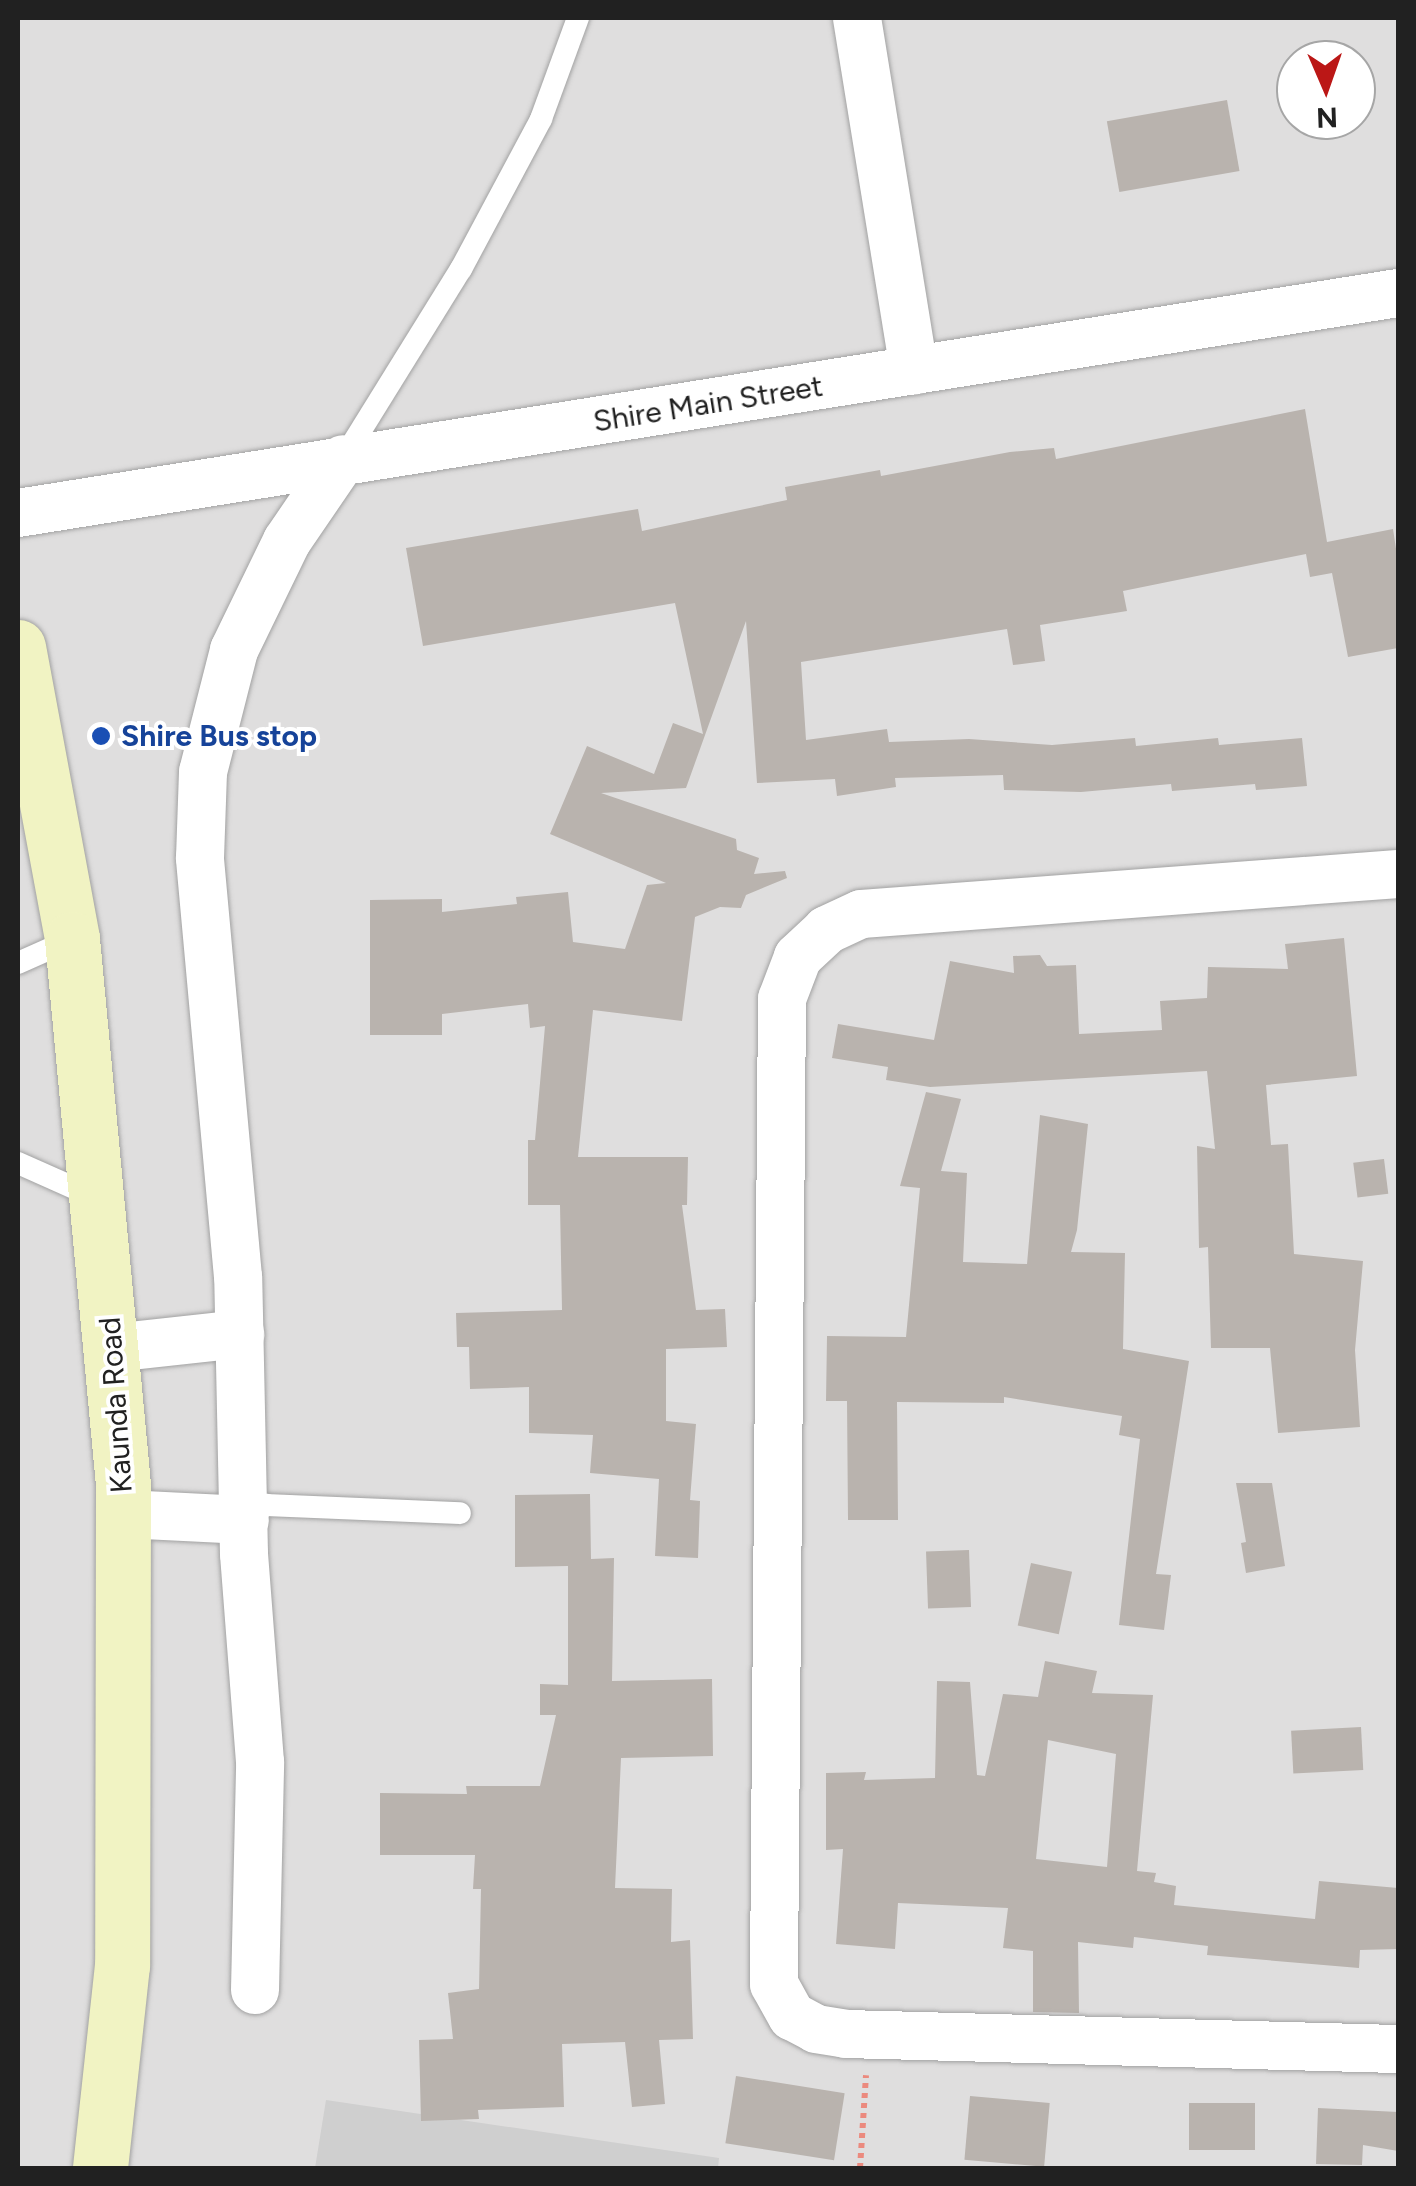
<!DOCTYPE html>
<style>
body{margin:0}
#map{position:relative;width:1416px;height:2186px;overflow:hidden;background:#f0eee8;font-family:Figtree,sans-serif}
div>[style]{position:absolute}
.residential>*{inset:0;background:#dfdede}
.religious>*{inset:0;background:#cfcfcf}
.building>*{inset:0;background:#b9b3ae;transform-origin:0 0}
.path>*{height:6px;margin-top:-3px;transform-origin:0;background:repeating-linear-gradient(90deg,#eb8a7e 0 5px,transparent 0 10px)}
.roads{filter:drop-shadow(0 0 2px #a2a2a2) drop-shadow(0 0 2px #a2a2a2)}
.service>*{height:22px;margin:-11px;padding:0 11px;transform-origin:11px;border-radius:11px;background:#fff}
.minor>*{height:48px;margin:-24px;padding:0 24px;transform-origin:24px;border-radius:24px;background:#fff}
.secondary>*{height:55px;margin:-27.5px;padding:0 27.5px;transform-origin:27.5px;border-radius:27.5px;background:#f1f3c3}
.dots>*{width:28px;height:28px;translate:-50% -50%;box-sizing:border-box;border:5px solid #fff;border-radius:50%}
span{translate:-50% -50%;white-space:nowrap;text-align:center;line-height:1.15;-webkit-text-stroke:8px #fff;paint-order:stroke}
.street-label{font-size:30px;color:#212121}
.transit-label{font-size:30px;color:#164399;font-weight:700}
.left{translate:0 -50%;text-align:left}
.frame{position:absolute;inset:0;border:20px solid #212121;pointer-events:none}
.north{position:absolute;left:1276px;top:40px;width:100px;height:100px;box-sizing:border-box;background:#fff;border:2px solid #a6a6a6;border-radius:50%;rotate:178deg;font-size:28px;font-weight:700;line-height:40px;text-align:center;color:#212121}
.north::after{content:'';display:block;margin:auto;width:35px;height:45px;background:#bb1716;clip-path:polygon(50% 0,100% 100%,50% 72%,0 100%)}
</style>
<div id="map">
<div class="residential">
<i style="clip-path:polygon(evenodd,18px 18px,1398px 18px,1398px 2168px,18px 2168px,18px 18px,1296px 60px,1356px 60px,1356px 120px,1296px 120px,1296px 60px)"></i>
</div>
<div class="religious">
<i style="clip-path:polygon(326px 2100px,719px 2158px,718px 2168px,315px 2168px)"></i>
</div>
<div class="building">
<i style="left:1227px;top:100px;width:72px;height:122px;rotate:80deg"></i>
<i style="clip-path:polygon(1305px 409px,1327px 542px,1393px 529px,1398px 562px,1398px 648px,1348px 657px,1332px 573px,1310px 577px,1306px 554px,1123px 591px,1127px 611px,1040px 625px,1045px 661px,1013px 665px,1007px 629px,801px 662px,806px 740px,887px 729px,889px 742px,969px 739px,1052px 745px,1135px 738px,1136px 746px,1218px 738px,1219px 745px,1302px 738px,1307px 786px,1256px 790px,1255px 784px,1172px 791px,1171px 784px,1081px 792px,1004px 790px,1003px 775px,895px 778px,896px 787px,837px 796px,835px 779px,757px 783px,746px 621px,686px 788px,601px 793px,736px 839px,737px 850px,759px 858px,754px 874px,785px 871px,787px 878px,746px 895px,741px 908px,720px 907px,695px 917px,682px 1021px,593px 1010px,578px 1157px,688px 1157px,687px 1205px,682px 1205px,696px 1310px,725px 1309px,727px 1347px,666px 1349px,666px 1421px,696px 1424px,690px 1500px,700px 1501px,698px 1558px,655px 1556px,659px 1479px,590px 1473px,593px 1435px,529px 1433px,529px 1387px,470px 1389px,469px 1347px,457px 1347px,456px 1313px,562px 1310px,560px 1205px,528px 1205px,528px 1140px,535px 1140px,545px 1026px,530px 1028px,528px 1004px,442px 1014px,442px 1035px,370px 1035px,370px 900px,442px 899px,442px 912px,517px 904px,516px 897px,568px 892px,573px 942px,625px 949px,647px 885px,666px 883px,550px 834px,587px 746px,654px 774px,673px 723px,703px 734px,675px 603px,423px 646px,406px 548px,638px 509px,642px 531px,787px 500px,785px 487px,880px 470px,881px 476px,1010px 452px,1054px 448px,1056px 459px)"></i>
<i style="clip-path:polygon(1344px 938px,1357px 1076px,1266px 1085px,1271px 1145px,1288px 1144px,1294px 1254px,1363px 1261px,1355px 1350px,1360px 1427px,1278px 1433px,1270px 1348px,1211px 1348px,1208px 1247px,1199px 1248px,1197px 1146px,1215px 1149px,1207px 1071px,930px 1087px,886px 1080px,888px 1067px,832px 1058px,838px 1024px,934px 1040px,950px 961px,1014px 973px,1013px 956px,1040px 955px,1047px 966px,1076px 965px,1079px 1034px,1162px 1030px,1160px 1001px,1207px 998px,1208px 967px,1288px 969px,1285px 944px)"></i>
<i style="clip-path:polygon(926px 1092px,961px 1099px,941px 1171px,967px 1173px,963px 1262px,1027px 1264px,1040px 1115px,1088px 1124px,1077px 1230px,1071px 1252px,1125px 1253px,1123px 1349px,1189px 1361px,1156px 1574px,1171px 1575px,1164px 1630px,1119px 1625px,1140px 1439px,1119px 1435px,1122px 1416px,1004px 1397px,1004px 1403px,897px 1402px,898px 1520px,848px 1520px,847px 1401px,826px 1401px,827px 1336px,906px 1337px,920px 1188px,900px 1186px)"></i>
<i style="left:1384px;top:1159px;width:35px;height:31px;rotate:83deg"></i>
<i style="clip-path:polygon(1236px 1483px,1272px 1483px,1285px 1566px,1246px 1573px,1241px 1543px,1246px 1542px)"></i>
<i style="clip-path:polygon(590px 1494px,591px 1559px,614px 1558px,612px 1681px,712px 1679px,713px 1756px,621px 1758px,615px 1888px,672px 1889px,671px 1942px,690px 1940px,693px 2039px,659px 2040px,665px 2104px,632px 2107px,625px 2042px,562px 2044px,564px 2107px,478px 2110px,479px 2119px,421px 2121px,419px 2040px,453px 2039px,448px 1993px,479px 1989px,481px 1889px,473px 1889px,475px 1855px,380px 1855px,380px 1793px,467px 1794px,466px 1786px,540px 1786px,556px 1715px,540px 1715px,540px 1684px,568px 1685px,568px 1566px,515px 1567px,515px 1495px)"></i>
<i style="left:969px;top:1550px;width:57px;height:43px;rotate:88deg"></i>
<i style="left:1031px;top:1563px;width:42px;height:64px;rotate:12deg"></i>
<i style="clip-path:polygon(evenodd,1045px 1661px,1097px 1671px,1092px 1693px,1153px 1695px,1137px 1871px,1156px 1873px,1154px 1882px,1176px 1886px,1174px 1905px,1315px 1919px,1319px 1881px,1398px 1888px,1398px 1949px,1360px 1950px,1359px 1968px,1207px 1955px,1208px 1946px,1134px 1937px,1133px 1948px,1078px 1942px,1079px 2013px,1033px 2012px,1033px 1951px,1003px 1948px,1008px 1908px,898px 1903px,895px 1949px,836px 1944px,843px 1849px,826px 1850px,826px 1773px,866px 1772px,864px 1780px,935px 1778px,937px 1681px,970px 1682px,977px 1775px,985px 1776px,1003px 1694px,1038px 1697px,1045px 1661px,1048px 1740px,1116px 1754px,1107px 1867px,1036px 1859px,1048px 1740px)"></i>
<i style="left:1361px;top:1727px;width:43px;height:70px;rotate:87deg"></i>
<i style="left:736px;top:2076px;width:110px;height:68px;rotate:9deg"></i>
<i style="left:970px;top:2096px;width:80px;height:64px;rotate:5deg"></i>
<i style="left:1189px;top:2103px;width:66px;height:47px"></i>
<i style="clip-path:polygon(1318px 2108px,1398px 2112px,1398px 2151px,1363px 2145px,1362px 2165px,1316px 2164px)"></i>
</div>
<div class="path">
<i style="left:860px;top:2168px;width:93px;rotate:-86.3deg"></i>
</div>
<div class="roads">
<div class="service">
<i style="left:343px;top:459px;width:224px;rotate:-58.2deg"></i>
<i style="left:461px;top:269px;width:170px;rotate:-61.9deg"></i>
<i style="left:541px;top:119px;width:108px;rotate:-69.9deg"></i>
<i style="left:18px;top:963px;width:59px;rotate:-24deg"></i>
<i style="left:18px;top:1163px;width:81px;rotate:24deg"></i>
<i style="left:245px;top:1520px;width:26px;rotate:-36deg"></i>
<i style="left:266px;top:1505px;width:194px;rotate:2.4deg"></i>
</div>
<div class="minor">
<i style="left:857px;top:18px;width:357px;rotate:80.8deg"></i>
<i style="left:18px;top:513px;width:1397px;rotate:-9.06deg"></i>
<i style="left:1398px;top:874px;width:538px;rotate:175.74deg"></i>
<i style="left:861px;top:914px;width:38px;rotate:155deg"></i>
<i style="left:827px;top:930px;width:40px;rotate:137deg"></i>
<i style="left:798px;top:957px;width:45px;rotate:110.9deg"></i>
<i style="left:782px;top:999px;width:985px;rotate:90.47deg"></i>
<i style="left:774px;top:1984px;width:37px;rotate:61deg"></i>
<i style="left:792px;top:2016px;width:27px;rotate:28deg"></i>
<i style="left:816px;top:2029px;width:30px;rotate:9deg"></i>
<i style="left:846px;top:2034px;width:552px;rotate:1.56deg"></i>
<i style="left:112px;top:1348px;width:129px;rotate:-6.2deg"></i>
<i style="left:124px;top:1514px;width:121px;rotate:2.8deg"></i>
<i style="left:255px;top:1990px;width:228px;rotate:-88.7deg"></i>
<i style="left:260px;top:1762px;width:209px;rotate:-94.4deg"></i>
<i style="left:244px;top:1554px;width:277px;rotate:-91.2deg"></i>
<i style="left:238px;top:1277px;width:421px;rotate:-95.2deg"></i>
<i style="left:200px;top:858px;width:86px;rotate:-88deg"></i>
<i style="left:203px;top:772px;width:126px;rotate:-75.7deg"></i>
<i style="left:234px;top:650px;width:121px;rotate:-64.1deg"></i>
<i style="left:287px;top:541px;width:99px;rotate:-55.7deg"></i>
</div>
<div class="secondary">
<i style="left:18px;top:647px;width:297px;rotate:79.5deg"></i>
<i style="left:72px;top:939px;width:548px;rotate:84.66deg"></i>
<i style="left:123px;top:1485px;width:480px;rotate:90.1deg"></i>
<i style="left:122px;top:1965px;width:204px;rotate:96.2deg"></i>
</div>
</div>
<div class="dots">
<i style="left:101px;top:736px;background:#1a4fb4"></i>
</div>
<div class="street-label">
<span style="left:708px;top:404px;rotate:-9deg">Shire Main Street</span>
<span style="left:116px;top:1405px;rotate:-94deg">Kaunda Road</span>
</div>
<div class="transit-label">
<span class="left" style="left:121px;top:736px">Shire Bus stop</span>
</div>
<div class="frame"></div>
<div class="north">N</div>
</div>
